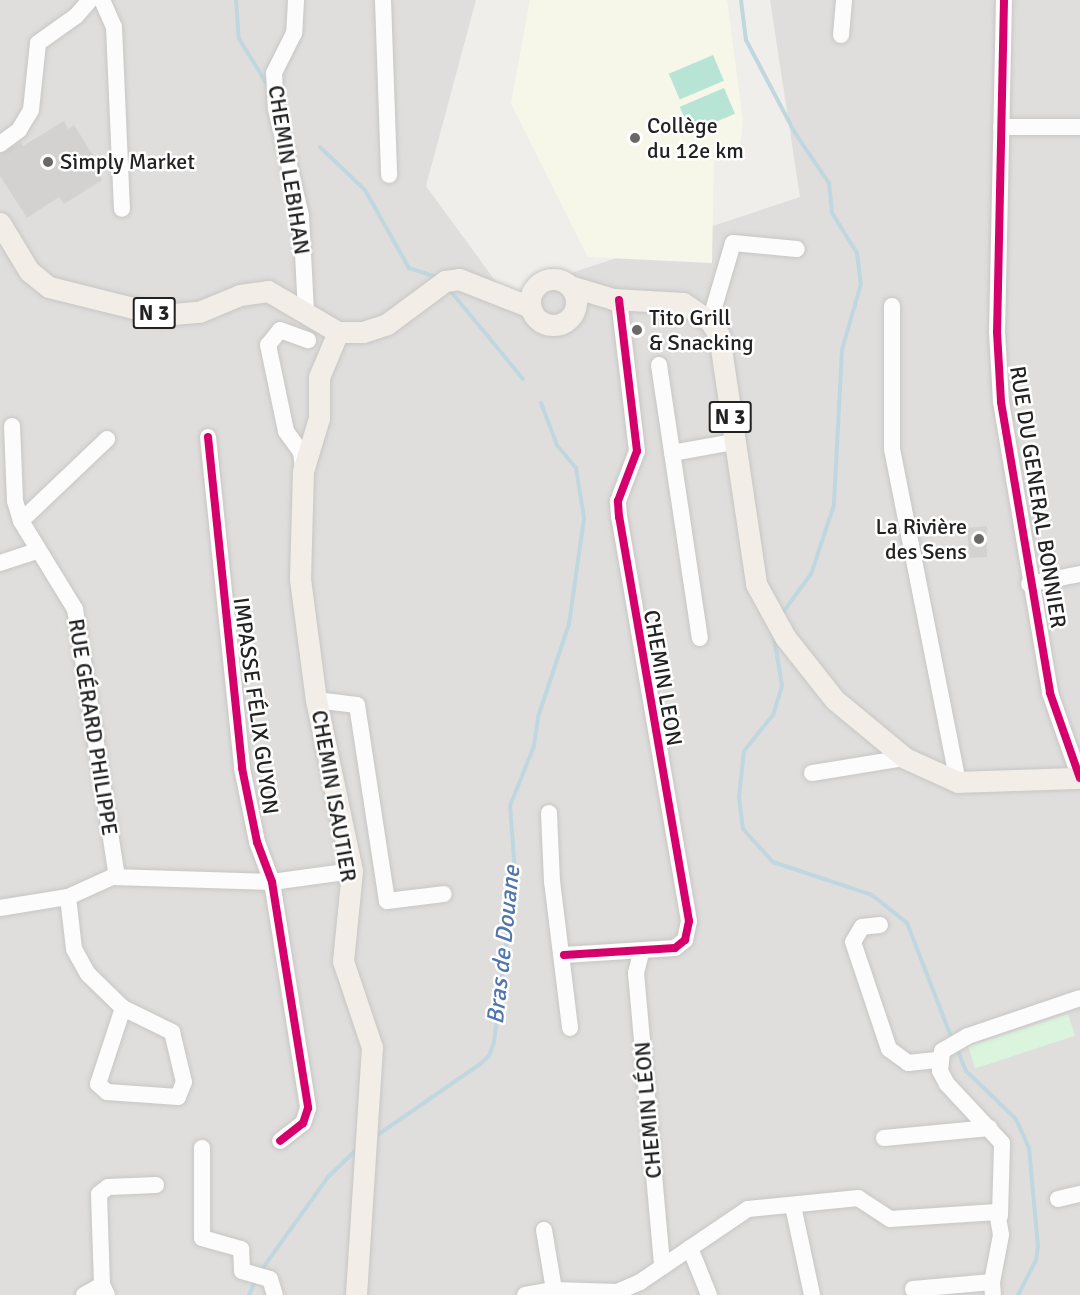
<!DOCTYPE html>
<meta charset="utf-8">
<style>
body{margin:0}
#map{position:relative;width:1080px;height:1295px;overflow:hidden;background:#efeeeb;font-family:Signika,sans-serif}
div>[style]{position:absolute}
.residential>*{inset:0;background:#dfdedc}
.education>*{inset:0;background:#f6f7e8}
.park>*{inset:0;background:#daf4dd;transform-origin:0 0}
.pitch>*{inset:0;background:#b8e4d6;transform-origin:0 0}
.stream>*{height:4px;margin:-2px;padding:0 2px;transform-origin:2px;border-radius:2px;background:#c0d7e0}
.building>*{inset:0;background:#d4d2d0}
.roads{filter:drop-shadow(0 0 2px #c7c6c5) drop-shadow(0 0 2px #c7c6c5)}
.minor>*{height:16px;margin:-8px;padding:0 8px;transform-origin:8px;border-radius:8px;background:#fdfcfc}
.major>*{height:21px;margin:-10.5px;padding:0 10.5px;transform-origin:10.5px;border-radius:10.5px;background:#f2eee7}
.major>.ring{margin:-10.5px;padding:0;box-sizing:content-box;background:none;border:21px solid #f2eee7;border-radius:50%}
.cycleway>*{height:8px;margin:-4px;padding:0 4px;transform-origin:4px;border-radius:4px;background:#d6006c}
.dots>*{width:16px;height:16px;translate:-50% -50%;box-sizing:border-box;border:3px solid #fff;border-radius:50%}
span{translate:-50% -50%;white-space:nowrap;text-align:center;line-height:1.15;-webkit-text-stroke:5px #fff;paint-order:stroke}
.shield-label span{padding:2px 4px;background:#fff;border:2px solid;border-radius:4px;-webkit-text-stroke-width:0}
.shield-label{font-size:21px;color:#222;font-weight:700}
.poi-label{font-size:22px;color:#222}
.left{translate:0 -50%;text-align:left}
.right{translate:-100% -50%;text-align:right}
.street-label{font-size:22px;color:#222}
.water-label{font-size:24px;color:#5176ae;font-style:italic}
</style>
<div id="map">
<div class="residential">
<i style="clip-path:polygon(0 0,476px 0,426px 186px,513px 305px,538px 284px,800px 197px,770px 0,1080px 0,1080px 1295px,0 1295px)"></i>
</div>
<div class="education">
<i style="clip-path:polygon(530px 0,727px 0,743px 121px,739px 155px,714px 160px,712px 263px,588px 257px,511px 103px)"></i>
</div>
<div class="park">
<i style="left:1068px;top:1014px;width:23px;height:105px;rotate:72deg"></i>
</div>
<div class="pitch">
<i style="left:713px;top:55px;width:28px;height:48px;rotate:67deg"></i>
<i style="left:724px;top:88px;width:28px;height:48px;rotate:67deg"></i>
</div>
<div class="stream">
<i style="left:236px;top:0;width:39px;rotate:86deg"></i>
<i style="left:239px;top:39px;width:53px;rotate:58.1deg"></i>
<i style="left:741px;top:0;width:40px;rotate:82.9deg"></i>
<i style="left:746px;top:40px;width:105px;rotate:62.2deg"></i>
<i style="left:795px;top:133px;width:60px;rotate:55.8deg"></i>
<i style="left:829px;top:183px;width:30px;rotate:84deg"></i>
<i style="left:832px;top:213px;width:47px;rotate:58deg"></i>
<i style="left:857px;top:253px;width:31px;rotate:83deg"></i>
<i style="left:861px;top:284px;width:69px;rotate:106.1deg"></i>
<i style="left:842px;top:350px;width:155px;rotate:93deg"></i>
<i style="left:834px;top:505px;width:73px;rotate:108.4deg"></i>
<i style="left:811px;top:574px;width:51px;rotate:126.2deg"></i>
<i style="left:320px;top:147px;width:62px;rotate:43.7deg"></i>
<i style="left:365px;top:190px;width:90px;rotate:60.6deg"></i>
<i style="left:409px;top:268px;width:32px;rotate:18deg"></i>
<i style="left:448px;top:288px;width:118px;rotate:50.5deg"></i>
<i style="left:773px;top:632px;width:55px;rotate:80.5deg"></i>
<i style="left:782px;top:686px;width:30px;rotate:107deg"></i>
<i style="left:773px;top:715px;width:46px;rotate:128.9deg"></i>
<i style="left:744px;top:751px;width:46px;rotate:96.2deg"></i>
<i style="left:739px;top:797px;width:32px;rotate:83deg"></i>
<i style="left:743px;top:829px;width:45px;rotate:47.7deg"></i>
<i style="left:773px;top:862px;width:104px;rotate:18.4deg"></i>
<i style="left:872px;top:895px;width:45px;rotate:38.7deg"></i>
<i style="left:907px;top:923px;width:124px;rotate:68.8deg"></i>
<i style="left:957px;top:1049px;width:24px;rotate:68deg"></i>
<i style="left:966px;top:1071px;width:69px;rotate:43.8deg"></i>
<i style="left:1016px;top:1119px;width:32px;rotate:66deg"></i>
<i style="left:1029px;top:1148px;width:98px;rotate:84.8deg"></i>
<i style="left:1038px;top:1246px;width:14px;rotate:98deg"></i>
<i style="left:1036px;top:1260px;width:39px;rotate:117deg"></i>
<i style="left:373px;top:1138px;width:129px;rotate:-34.6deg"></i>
<i style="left:479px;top:1065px;width:13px;rotate:-42deg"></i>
<i style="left:489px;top:1056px;width:15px;rotate:-70deg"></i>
<i style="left:494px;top:1042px;width:172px;rotate:-83deg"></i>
<i style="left:515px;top:871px;width:65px;rotate:-94.4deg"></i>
<i style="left:510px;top:806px;width:65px;rotate:-68.2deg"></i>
<i style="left:534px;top:746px;width:29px;rotate:-82deg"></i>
<i style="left:538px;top:717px;width:98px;rotate:-71.6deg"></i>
<i style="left:569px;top:624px;width:107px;rotate:-81.9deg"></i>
<i style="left:584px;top:518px;width:51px;rotate:-99.1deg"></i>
<i style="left:576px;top:468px;width:30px;rotate:-130deg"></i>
<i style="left:557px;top:445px;width:45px;rotate:-110.9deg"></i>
<i style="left:260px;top:1272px;width:117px;rotate:-54.4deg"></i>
<i style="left:328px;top:1177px;width:40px;rotate:-44deg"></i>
<i style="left:249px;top:1295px;width:15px;rotate:-67deg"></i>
</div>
<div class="building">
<i style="clip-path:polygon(64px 121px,68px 129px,74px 125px,103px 171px,98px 174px,102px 180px,64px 204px,59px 197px,27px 218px,0 176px,0 154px,21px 142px,23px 146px)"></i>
<i style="clip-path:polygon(987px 526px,987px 557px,970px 558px,967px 528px)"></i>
</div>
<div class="roads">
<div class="minor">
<i style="left:102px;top:0;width:30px;rotate:66deg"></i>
<i style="left:114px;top:27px;width:182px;rotate:87.5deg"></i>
<i style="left:296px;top:0;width:33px;rotate:93deg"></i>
<i style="left:294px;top:33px;width:45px;rotate:116.6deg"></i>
<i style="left:274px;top:73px;width:36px;rotate:87deg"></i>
<i style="left:276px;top:109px;width:110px;rotate:76.8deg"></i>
<i style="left:301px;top:216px;width:94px;rotate:87deg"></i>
<i style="left:383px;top:0;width:175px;rotate:88deg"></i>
<i style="left:1004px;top:0;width:332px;rotate:91.2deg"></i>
<i style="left:997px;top:332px;width:70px;rotate:86.7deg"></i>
<i style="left:1001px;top:402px;width:295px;rotate:80.4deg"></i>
<i style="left:1050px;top:693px;width:90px;rotate:70.6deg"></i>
<i style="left:841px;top:35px;width:35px;rotate:-85deg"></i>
<i style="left:1001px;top:127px;width:79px"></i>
<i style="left:0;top:144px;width:24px;rotate:-36deg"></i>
<i style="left:19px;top:130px;width:23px;rotate:-59deg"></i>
<i style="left:31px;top:110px;width:67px;rotate:-84deg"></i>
<i style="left:38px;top:43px;width:47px;rotate:-35.4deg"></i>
<i style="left:76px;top:16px;width:21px;rotate:-49deg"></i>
<i style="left:892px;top:306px;width:143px;rotate:90deg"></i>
<i style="left:892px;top:449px;width:339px;rotate:78.8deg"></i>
<i style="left:710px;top:321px;width:81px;rotate:-73.6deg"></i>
<i style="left:733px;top:243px;width:64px;rotate:5.4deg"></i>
<i style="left:659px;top:365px;width:276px;rotate:81.5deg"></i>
<i style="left:12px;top:426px;width:75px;rotate:87.7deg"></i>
<i style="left:15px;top:501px;width:21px;rotate:73deg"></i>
<i style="left:21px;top:521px;width:103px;rotate:58.5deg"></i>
<i style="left:75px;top:609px;width:271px;rotate:81.1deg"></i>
<i style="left:208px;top:437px;width:333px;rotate:84.1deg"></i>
<i style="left:242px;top:768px;width:76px;rotate:78.5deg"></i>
<i style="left:257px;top:842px;width:43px;rotate:69.4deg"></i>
<i style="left:272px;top:882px;width:229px;rotate:80.9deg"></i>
<i style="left:308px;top:1108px;width:16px;rotate:108deg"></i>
<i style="left:303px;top:1123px;width:29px;rotate:142deg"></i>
<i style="left:672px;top:453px;width:63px;rotate:-10.1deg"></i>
<i style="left:303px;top:470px;width:18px;rotate:-96deg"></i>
<i style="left:301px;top:452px;width:26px;rotate:-126deg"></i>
<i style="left:286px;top:431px;width:88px;rotate:-101.8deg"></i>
<i style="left:268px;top:345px;width:19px;rotate:-51deg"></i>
<i style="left:280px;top:330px;width:30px;rotate:20deg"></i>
<i style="left:21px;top:521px;width:119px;rotate:-43.6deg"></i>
<i style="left:0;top:563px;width:39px;rotate:-18deg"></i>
<i style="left:1029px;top:584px;width:52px;rotate:-11.1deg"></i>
<i style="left:316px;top:700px;width:41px;rotate:7deg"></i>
<i style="left:357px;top:705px;width:198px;rotate:81.3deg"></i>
<i style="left:387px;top:901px;width:57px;rotate:-7deg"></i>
<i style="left:812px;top:773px;width:94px;rotate:-9.2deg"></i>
<i style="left:549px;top:813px;width:68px;rotate:87.5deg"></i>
<i style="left:552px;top:881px;width:148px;rotate:83deg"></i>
<i style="left:68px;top:897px;width:52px;rotate:83.4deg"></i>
<i style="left:74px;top:949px;width:29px;rotate:61deg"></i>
<i style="left:88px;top:974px;width:49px;rotate:44.2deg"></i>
<i style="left:123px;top:1008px;width:55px;rotate:26.1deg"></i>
<i style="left:172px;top:1032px;width:51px;rotate:76.5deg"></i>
<i style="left:184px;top:1082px;width:16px;rotate:112deg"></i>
<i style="left:178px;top:1097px;width:71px;rotate:-176deg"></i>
<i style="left:107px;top:1092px;width:12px;rotate:-138deg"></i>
<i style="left:98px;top:1084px;width:80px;rotate:-71.8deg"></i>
<i style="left:0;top:908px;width:69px;rotate:-9.2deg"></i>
<i style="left:68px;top:897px;width:48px;rotate:-24.4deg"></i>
<i style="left:112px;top:877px;width:160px;rotate:1.8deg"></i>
<i style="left:272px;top:882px;width:81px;rotate:-7.8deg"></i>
<i style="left:880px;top:925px;width:18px;rotate:174deg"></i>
<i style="left:862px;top:927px;width:17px;rotate:121deg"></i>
<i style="left:853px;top:942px;width:113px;rotate:71.4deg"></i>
<i style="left:889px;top:1049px;width:24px;rotate:36deg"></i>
<i style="left:908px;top:1063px;width:31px;rotate:-6deg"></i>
<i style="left:641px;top:953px;width:21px;rotate:104deg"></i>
<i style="left:636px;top:973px;width:295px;rotate:84.9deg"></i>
<i style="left:564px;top:955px;width:111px;rotate:-3.6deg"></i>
<i style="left:675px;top:948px;width:13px;rotate:-39deg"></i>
<i style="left:685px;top:940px;width:19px;rotate:-78deg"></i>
<i style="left:689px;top:921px;width:410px;rotate:-99.8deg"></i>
<i style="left:619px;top:517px;width:16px;rotate:-94deg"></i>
<i style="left:618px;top:501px;width:53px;rotate:-69.2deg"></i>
<i style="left:637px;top:451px;width:152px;rotate:-96.8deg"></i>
<i style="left:884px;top:1138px;width:106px;rotate:-5.4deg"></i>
<i style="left:202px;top:1148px;width:90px;rotate:90deg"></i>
<i style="left:202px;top:1238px;width:41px;rotate:15.8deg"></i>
<i style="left:241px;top:1249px;width:22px;rotate:87deg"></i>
<i style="left:242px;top:1271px;width:29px;rotate:16deg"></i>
<i style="left:270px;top:1279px;width:17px;rotate:73deg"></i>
<i style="left:1058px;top:1199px;width:23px;rotate:-13deg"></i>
<i style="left:793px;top:1206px;width:91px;rotate:77.9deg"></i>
<i style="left:1000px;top:1216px;width:73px;rotate:-88.4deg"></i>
<i style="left:1002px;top:1143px;width:81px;rotate:-133deg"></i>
<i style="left:947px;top:1084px;width:15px;rotate:-118deg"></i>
<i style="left:940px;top:1071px;width:20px;rotate:-84deg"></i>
<i style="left:942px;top:1051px;width:30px;rotate:-30deg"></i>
<i style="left:968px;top:1036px;width:118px;rotate:-18.7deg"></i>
<i style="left:544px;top:1230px;width:61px;rotate:80.5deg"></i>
<i style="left:690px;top:1248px;width:51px;rotate:68deg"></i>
<i style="left:913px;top:1289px;width:79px;rotate:-5.1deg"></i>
<i style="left:992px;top:1282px;width:13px;rotate:86deg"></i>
<i style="left:84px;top:1295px;width:21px;rotate:-29deg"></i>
<i style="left:107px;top:1295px;width:11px;rotate:-117deg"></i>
<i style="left:102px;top:1285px;width:91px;rotate:-91.9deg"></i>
<i style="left:99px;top:1194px;width:11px;rotate:-38deg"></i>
<i style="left:108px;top:1187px;width:48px;rotate:-2.4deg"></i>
<i style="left:525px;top:1295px;width:29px;rotate:-10deg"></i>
<i style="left:554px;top:1290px;width:63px;rotate:1.8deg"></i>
<i style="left:617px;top:1292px;width:25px;rotate:-23deg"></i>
<i style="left:640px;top:1282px;width:130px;rotate:-34.1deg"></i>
<i style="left:748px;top:1209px;width:111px;rotate:-5.7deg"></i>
<i style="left:858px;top:1198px;width:38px;rotate:33deg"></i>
<i style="left:890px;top:1219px;width:107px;rotate:-3.7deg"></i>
<i style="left:997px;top:1212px;width:23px;rotate:80deg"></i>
<i style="left:1001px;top:1235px;width:48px;rotate:100.8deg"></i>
</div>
<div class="major">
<i style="left:0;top:223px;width:56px;rotate:58.9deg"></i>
<i style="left:29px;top:271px;width:26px;rotate:39deg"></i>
<i style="left:49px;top:287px;width:115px;rotate:14deg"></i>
<i style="left:161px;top:315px;width:38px;rotate:-5deg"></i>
<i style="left:199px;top:312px;width:44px;rotate:-22.5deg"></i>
<i style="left:240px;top:295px;width:28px;rotate:-8deg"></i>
<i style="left:268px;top:291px;width:81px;rotate:30.4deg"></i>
<i style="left:338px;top:332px;width:25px"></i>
<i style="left:363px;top:332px;width:25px;rotate:-18deg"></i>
<i style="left:387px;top:324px;width:72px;rotate:-36.6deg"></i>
<i style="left:445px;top:281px;width:14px;rotate:-8deg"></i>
<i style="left:459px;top:279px;width:76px;rotate:21.5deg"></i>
<i class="ring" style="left:530px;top:279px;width:25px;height:25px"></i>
<i style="left:570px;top:286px;width:45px;rotate:16.8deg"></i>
<i style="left:613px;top:299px;width:70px;rotate:3.3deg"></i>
<i style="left:683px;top:303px;width:32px;rotate:34deg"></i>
<i style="left:710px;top:321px;width:17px;rotate:57deg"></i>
<i style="left:719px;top:335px;width:252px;rotate:81.5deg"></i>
<i style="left:756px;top:584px;width:60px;rotate:61.3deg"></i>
<i style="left:785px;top:637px;width:80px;rotate:51.6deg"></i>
<i style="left:835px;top:700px;width:91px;rotate:39.6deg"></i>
<i style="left:905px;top:758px;width:58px;rotate:24.4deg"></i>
<i style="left:958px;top:782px;width:122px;rotate:-1.9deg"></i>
<i style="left:338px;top:332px;width:49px;rotate:112.9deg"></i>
<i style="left:319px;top:377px;width:41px;rotate:90deg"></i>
<i style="left:319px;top:418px;width:55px;rotate:106.8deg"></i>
<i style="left:303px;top:471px;width:108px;rotate:91.6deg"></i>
<i style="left:300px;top:579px;width:122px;rotate:82.5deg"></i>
<i style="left:316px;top:700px;width:175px;rotate:78.1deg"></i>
<i style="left:352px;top:871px;width:90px;rotate:95.7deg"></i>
<i style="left:343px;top:961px;width:91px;rotate:71.4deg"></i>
<i style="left:372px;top:1047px;width:249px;rotate:93.7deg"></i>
</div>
</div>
<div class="cycleway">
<i style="left:1004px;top:0;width:332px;rotate:91.2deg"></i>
<i style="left:997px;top:332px;width:70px;rotate:86.7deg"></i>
<i style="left:1001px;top:402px;width:295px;rotate:80.4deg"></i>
<i style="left:1050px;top:693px;width:90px;rotate:70.6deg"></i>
<i style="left:208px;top:437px;width:333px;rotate:84.1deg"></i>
<i style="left:242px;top:768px;width:76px;rotate:78.5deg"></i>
<i style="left:257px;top:842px;width:43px;rotate:69.4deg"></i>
<i style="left:272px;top:882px;width:229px;rotate:80.9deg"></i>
<i style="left:308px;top:1108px;width:16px;rotate:108deg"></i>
<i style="left:303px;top:1123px;width:29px;rotate:142deg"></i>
<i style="left:564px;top:955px;width:111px;rotate:-3.6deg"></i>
<i style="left:675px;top:948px;width:13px;rotate:-39deg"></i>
<i style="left:685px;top:940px;width:19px;rotate:-78deg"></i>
<i style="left:689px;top:921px;width:410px;rotate:-99.8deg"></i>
<i style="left:619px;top:517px;width:16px;rotate:-94deg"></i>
<i style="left:618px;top:501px;width:53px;rotate:-69.2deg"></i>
<i style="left:637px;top:451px;width:152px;rotate:-96.8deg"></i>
</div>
<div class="dots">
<i style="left:635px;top:138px;background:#6a6968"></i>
<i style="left:48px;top:162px;background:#6a6968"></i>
<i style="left:637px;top:330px;background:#6a6968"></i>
<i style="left:979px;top:539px;background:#6a6968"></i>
</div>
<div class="shield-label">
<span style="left:154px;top:313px">N 3</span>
<span style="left:730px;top:417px">N 3</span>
</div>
<div class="poi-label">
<span class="left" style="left:647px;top:138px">Collège<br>du 12e km</span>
<span class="left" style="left:60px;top:162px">Simply Market</span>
<span class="left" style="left:649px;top:330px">Tito Grill<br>&amp; Snacking</span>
<span class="right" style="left:967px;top:539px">La Rivière<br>des Sens</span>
</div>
<div class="street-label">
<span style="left:289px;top:170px;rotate:81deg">CHEMIN LEBIHAN</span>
<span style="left:1038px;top:497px;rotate:81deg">RUE DU GENERAL BONNIER</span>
<span style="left:663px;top:678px;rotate:80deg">CHEMIN LEON</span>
<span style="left:256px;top:706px;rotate:82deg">IMPASSE FÉLIX GUYON</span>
<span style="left:93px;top:727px;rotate:81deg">RUE GÉRARD PHILIPPE</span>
<span style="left:334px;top:796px;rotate:80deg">CHEMIN ISAUTIER</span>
<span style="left:648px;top:1110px;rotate:-95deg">CHEMIN LÉON</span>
</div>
<div class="water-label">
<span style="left:504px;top:945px;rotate:-84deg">Bras de Douane</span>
</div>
</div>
